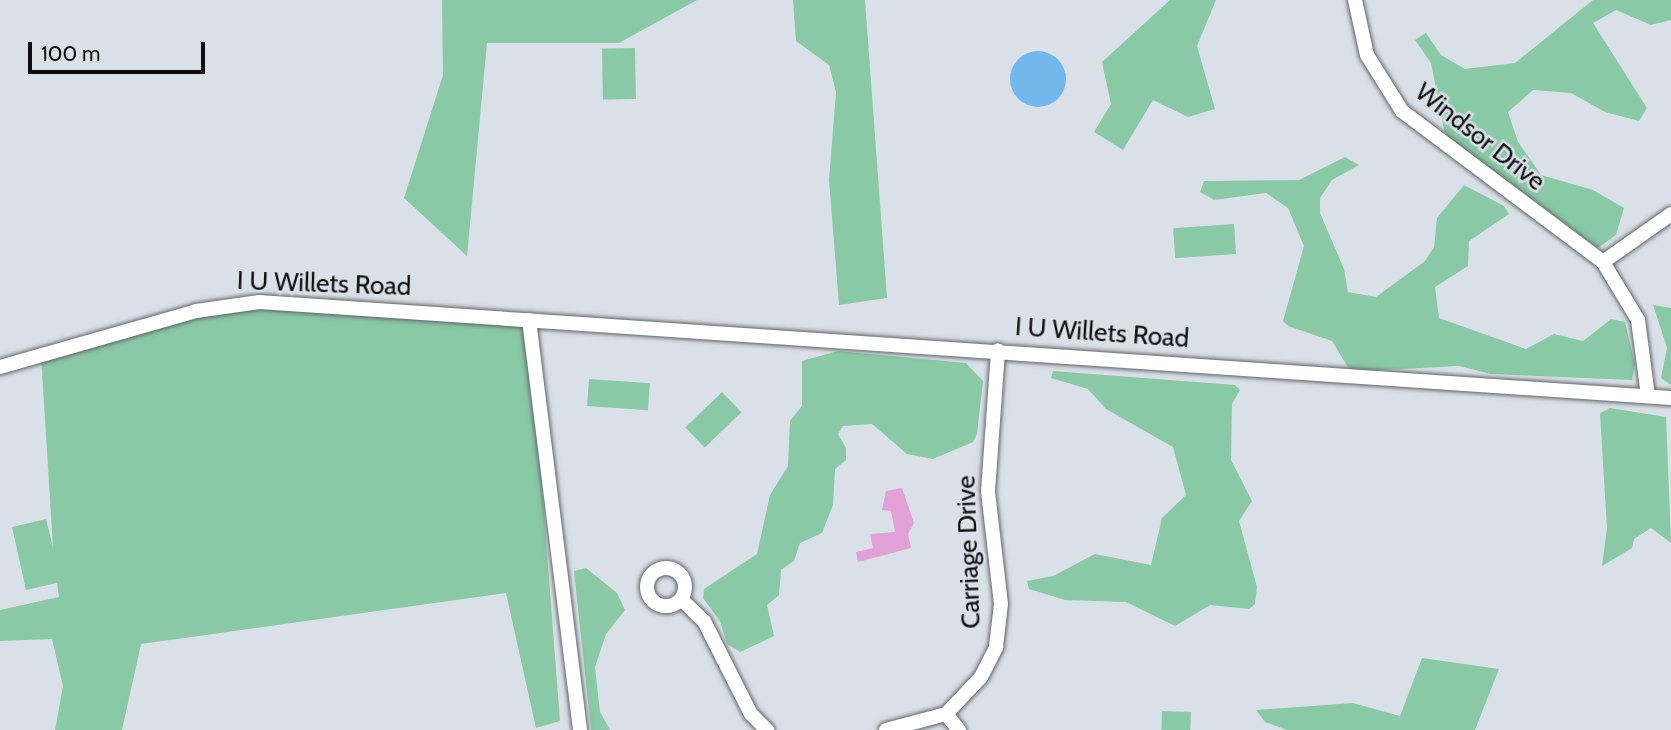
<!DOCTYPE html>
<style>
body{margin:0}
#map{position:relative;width:1671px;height:730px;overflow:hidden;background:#dae0e7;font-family:Cabin,sans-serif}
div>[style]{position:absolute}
.green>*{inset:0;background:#8ac9a5;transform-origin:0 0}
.water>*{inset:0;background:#72b8ec}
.round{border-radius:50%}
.building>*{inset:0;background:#e1a0d6}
.roads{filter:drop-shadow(0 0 2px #60656b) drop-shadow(0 0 2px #60656b)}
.minor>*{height:14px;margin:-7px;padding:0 7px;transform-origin:7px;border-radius:7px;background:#fff}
.minor>.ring{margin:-7px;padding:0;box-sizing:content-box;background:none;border:14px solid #fff;border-radius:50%}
span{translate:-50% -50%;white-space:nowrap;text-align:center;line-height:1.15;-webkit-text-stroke:5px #dae0e7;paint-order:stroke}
.street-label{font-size:26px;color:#0c0e10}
.scale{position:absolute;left:28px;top:42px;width:177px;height:32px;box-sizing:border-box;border:4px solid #0c0e10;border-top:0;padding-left:9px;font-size:21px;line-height:24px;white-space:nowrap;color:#0c0e10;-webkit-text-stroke:5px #dae0e7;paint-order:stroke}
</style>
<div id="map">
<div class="green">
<i style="clip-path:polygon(442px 0,697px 0,619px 43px,487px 43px,467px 256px,404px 198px,443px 75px)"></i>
<i style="clip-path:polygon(793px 0,865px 0,887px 298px,839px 305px,829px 180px,836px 92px,829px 65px,796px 41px)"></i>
<i style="clip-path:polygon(1170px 0,1216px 0,1197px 46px,1215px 109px,1188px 117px,1153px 100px,1123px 150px,1094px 132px,1111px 104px,1102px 62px)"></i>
<i style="clip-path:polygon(1593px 0,1671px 0,1671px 20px,1651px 25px,1616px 10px,1593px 23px,1647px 108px,1639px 121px,1605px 112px,1571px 93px,1533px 90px,1508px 112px,1518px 142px,1541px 175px,1593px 190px,1624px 208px,1616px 235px,1598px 248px,1445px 135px,1431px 63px,1415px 40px,1426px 33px,1441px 55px,1465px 69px,1515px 63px)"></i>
<i style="left:635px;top:48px;width:51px;height:33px;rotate:89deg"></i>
<i style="clip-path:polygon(1345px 157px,1359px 165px,1332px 180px,1320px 198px,1320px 213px,1344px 269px,1348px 292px,1376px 297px,1425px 261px,1434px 247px,1437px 218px,1464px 185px,1504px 206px,1509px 214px,1469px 241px,1468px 266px,1435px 287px,1439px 318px,1526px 349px,1554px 334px,1583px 341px,1611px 319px,1625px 322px,1635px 365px,1632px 380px,1491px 374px,1459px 366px,1362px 371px,1349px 369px,1332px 341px,1288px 326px,1283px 321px,1304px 246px,1288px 208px,1266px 193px,1214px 200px,1200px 192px,1204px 181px,1299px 180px)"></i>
<i style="left:1234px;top:224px;width:30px;height:61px;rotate:86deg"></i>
<i style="clip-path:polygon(233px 304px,529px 320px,560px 721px,536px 728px,506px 593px,141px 644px,122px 730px,55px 730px,63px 686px,52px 639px,0 641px,0 610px,59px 597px,57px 583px,26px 590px,12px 527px,46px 519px,53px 547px,41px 356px)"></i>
<i style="clip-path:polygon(1653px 305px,1671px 308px,1671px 385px,1661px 378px,1667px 348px)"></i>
<i style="clip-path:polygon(838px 351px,966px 363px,983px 381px,977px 434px,973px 442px,933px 459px,907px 454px,872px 424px,843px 426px,838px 434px,846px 448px,846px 460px,835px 469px,833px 505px,822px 533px,800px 543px,794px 561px,781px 570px,779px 595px,767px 605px,774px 636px,740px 652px,727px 644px,720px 621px,703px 598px,704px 589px,757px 554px,770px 495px,788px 466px,790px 421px,802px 406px,802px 361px)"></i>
<i style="clip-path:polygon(1053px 371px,1235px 385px,1240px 390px,1232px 404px,1231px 460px,1252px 501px,1239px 521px,1257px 587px,1255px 604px,1249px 609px,1210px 605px,1175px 626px,1126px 602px,1065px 600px,1029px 589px,1027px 581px,1053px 576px,1095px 554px,1151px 565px,1162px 518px,1186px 495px,1173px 447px,1106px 409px,1088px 389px,1051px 378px)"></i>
<i style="left:589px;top:379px;width:61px;height:27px;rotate:4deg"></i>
<i style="left:722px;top:392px;width:28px;height:51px;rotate:46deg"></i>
<i style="clip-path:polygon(1610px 408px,1666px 417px,1671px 543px,1651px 528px,1634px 539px,1632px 548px,1602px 566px,1607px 528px,1600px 413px)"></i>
<i style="clip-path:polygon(586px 568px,617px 593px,625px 610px,606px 634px,595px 667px,600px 712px,610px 730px,591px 730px,574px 571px)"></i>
<i style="clip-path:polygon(1422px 658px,1499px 669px,1475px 730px,1287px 730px,1265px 722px,1256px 710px,1353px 703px,1400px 716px)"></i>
<i style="left:1162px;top:711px;width:29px;height:19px;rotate:2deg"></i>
</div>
<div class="water">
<i class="round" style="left:1010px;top:51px;width:56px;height:56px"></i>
</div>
<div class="building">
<i style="clip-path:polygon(902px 488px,914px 523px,908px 534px,911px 548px,858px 562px,856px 552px,873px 548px,870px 534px,895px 532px,891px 511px,882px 510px,886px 491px)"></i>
</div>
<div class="roads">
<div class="minor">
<i style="left:1355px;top:0;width:56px;rotate:77.7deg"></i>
<i style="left:1367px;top:55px;width:66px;rotate:58deg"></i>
<i style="left:1402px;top:111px;width:251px;rotate:36.9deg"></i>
<i style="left:1603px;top:262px;width:68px;rotate:58.9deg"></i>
<i style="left:1638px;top:320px;width:77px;rotate:82.5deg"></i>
<i style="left:1603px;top:262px;width:83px;rotate:-35.2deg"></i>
<i style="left:529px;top:320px;width:413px;rotate:82.9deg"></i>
<i style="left:0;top:367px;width:204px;rotate:-15.9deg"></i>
<i style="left:196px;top:311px;width:64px;rotate:-8.1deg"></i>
<i style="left:259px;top:302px;width:1415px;rotate:3.89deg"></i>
<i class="ring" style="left:647px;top:568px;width:24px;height:24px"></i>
<i style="left:681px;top:599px;width:32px;rotate:44deg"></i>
<i style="left:704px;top:621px;width:104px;rotate:63.2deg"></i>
<i style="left:751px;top:714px;width:23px;rotate:45deg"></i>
<i style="left:946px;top:714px;width:21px;rotate:51deg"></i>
<i style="left:886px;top:730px;width:62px;rotate:-14.9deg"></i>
<i style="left:946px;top:714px;width:51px;rotate:-46.6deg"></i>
<i style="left:981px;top:677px;width:34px;rotate:-63deg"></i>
<i style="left:996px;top:647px;width:43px;rotate:-83.4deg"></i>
<i style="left:1001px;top:604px;width:114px;rotate:-96.6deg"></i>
<i style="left:988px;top:491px;width:141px;rotate:-85.9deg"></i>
</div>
</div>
<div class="street-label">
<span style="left:1480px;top:137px;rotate:38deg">Windsor Drive</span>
<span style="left:324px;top:284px;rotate:2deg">I U Willets Road</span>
<span style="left:1102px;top:333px;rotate:4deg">I U Willets Road</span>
<span style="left:969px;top:552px;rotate:-92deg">Carriage Drive</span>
</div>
<div class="scale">100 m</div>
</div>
